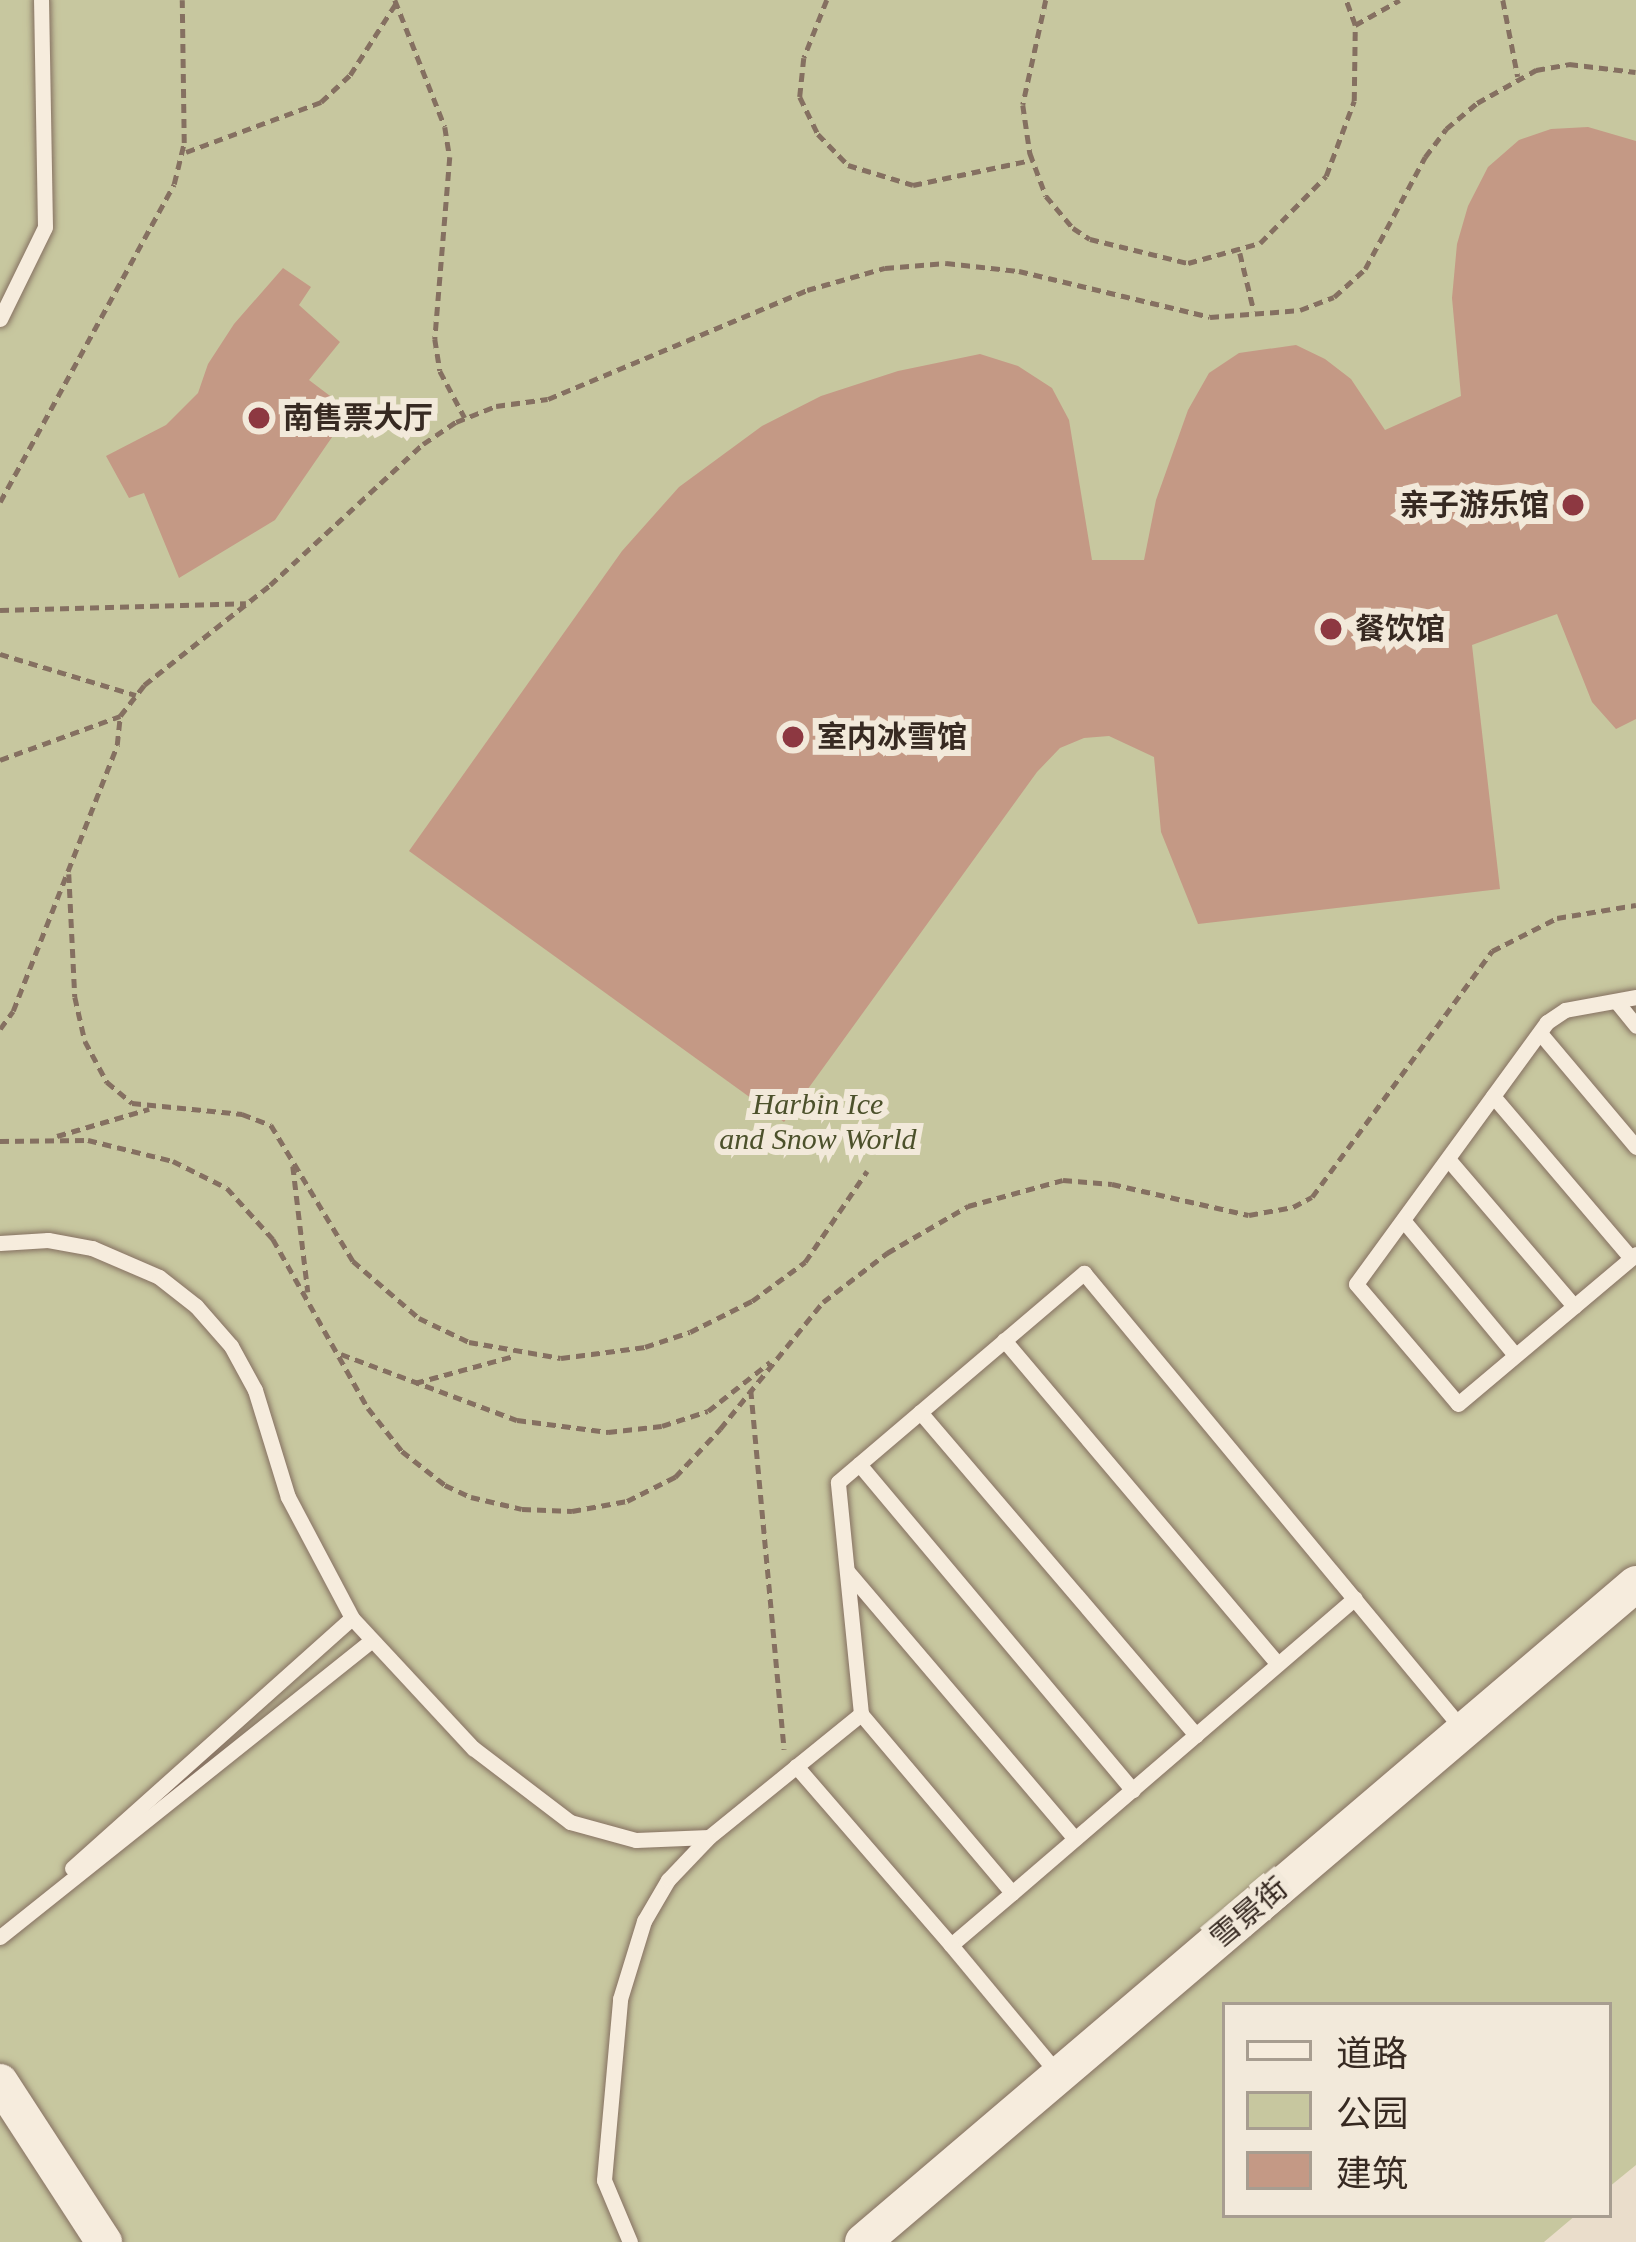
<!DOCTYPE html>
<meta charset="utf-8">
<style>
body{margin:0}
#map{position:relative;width:1636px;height:2242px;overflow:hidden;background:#eaddcb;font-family:"Times New Roman","Noto Sans SC",serif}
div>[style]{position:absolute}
.green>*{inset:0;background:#c7c79f}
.building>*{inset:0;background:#c49985}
.path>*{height:4.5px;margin-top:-2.25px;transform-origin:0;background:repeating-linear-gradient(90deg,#857061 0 9px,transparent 0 15px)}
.roads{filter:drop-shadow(0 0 3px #857061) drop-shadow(0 0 3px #857061)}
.service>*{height:15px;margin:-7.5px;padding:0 7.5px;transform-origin:7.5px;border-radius:7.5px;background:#f6ecdd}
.tertiary>*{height:36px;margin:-18px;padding:0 18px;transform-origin:18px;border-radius:18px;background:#f6ecdd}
.dots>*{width:33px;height:33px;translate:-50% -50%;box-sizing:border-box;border:6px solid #f2e9da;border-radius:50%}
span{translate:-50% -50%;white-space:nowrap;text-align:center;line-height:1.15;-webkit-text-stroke:12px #f2e9da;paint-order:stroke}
.poi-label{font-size:30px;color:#372a22;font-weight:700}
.left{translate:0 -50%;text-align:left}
.right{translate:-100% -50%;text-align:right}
.park-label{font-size:30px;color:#4c512b;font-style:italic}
.street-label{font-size:30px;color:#372a22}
.legend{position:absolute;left:1222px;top:2002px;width:390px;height:216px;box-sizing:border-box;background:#f2e9da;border:3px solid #a79d90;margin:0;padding:15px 21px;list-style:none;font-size:36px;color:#372a22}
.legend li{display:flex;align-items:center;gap:24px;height:60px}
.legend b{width:60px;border:3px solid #a79d90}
</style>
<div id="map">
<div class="green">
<i style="clip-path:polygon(0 0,1636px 0,1636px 2165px,1609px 2187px,1609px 2005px,1225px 2005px,1225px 2215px,1576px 2215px,1544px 2242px,0 2242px)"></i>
</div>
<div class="building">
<i style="clip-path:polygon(1588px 127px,1636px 141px,1636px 719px,1616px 729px,1592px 702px,1557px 614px,1472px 645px,1500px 889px,1198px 924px,1161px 832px,1154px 757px,1109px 736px,1084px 738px,1060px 748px,1037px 772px,784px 1122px,409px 851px,622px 551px,679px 487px,762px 426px,821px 396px,898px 371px,980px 354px,1018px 366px,1052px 388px,1069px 420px,1092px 560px,1144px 560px,1156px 500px,1188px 410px,1209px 373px,1239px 353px,1296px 345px,1325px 359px,1351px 379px,1385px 430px,1461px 396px,1452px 298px,1457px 244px,1468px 206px,1488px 167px,1519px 140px,1551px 129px)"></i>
<i style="clip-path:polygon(283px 268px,311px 287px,299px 305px,340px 342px,309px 380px,350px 411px,275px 520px,179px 578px,144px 493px,129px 498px,106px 456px,166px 425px,198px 393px,208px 364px,234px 324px)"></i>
</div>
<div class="path">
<i style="left:395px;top:0;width:136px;rotate:68.5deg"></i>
<i style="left:445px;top:127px;width:30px;rotate:81deg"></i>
<i style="left:450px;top:157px;width:183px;rotate:94.7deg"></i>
<i style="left:435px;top:339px;width:32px;rotate:81deg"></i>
<i style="left:440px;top:371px;width:53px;rotate:62deg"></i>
<i style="left:827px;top:0;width:62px;rotate:111.6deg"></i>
<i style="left:804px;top:58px;width:39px;rotate:96deg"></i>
<i style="left:800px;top:97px;width:41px;rotate:64.1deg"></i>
<i style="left:818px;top:134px;width:43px;rotate:45.9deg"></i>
<i style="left:848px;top:165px;width:68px;rotate:17.1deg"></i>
<i style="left:913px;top:185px;width:122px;rotate:-11.9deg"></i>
<i style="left:1046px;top:0;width:107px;rotate:102.4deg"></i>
<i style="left:1023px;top:105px;width:49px;rotate:81.7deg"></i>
<i style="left:1030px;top:153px;width:46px;rotate:69.6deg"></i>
<i style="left:1046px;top:196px;width:42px;rotate:49.8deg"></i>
<i style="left:1073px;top:228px;width:20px;rotate:33deg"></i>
<i style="left:1090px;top:239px;width:101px;rotate:13.8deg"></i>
<i style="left:1188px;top:263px;width:75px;rotate:-15.5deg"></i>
<i style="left:1260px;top:243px;width:94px;rotate:-45.4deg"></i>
<i style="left:1326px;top:176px;width:80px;rotate:-69.5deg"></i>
<i style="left:1354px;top:101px;width:76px;rotate:-89.2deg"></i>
<i style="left:1355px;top:25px;width:27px;rotate:-110deg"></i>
<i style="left:1503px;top:0;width:78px;rotate:79deg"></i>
<i style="left:1355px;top:25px;width:51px;rotate:-29.1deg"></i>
<i style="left:186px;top:152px;width:144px;rotate:-20.3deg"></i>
<i style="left:321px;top:102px;width:40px;rotate:-43deg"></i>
<i style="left:350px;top:75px;width:85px;rotate:-57.4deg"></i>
<i style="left:1240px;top:253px;width:60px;rotate:76.4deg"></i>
<i style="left:0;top:502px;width:362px;rotate:-61.3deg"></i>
<i style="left:174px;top:184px;width:42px;rotate:-76.3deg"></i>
<i style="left:184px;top:143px;width:143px;rotate:-90.8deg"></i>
<i style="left:0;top:610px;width:246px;rotate:-1.6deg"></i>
<i style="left:0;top:654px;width:142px;rotate:16.8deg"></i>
<i style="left:0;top:760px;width:128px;rotate:-20.1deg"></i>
<i style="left:69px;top:874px;width:123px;rotate:87.2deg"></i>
<i style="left:75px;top:997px;width:45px;rotate:77.2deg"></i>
<i style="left:85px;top:1041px;width:47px;rotate:61.8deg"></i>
<i style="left:107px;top:1082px;width:33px;rotate:40deg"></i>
<i style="left:132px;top:1103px;width:111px;rotate:5.7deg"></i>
<i style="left:242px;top:1114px;width:31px;rotate:21deg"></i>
<i style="left:271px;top:1125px;width:159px;rotate:58.9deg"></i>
<i style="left:353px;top:1261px;width:87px;rotate:40.8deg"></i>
<i style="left:419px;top:1318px;width:55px;rotate:25.6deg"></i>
<i style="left:469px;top:1342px;width:93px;rotate:9.9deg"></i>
<i style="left:561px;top:1358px;width:85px;rotate:-7.5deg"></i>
<i style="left:645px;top:1347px;width:47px;rotate:-18.4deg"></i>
<i style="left:690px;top:1332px;width:69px;rotate:-26.6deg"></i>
<i style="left:752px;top:1301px;width:66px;rotate:-36.3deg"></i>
<i style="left:805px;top:1262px;width:110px;rotate:-55.7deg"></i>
<i style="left:0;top:1029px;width:22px;rotate:-54deg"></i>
<i style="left:13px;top:1011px;width:286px;rotate:-68.6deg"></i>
<i style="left:117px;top:745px;width:29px;rotate:-84deg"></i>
<i style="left:120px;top:716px;width:39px;rotate:-52deg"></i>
<i style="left:144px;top:685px;width:161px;rotate:-38.4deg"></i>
<i style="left:270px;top:585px;width:208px;rotate:-42.7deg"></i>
<i style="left:423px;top:444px;width:40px;rotate:-34deg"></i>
<i style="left:456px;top:422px;width:43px;rotate:-21.8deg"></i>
<i style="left:496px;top:406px;width:52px;rotate:-7.7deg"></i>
<i style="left:548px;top:399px;width:281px;rotate:-22.8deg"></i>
<i style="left:807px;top:290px;width:81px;rotate:-15.8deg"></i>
<i style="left:885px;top:268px;width:61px;rotate:-4.7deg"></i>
<i style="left:946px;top:263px;width:73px;rotate:6.3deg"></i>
<i style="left:1019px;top:271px;width:196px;rotate:13.5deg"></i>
<i style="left:1210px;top:317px;width:90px;rotate:-4.4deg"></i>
<i style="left:1300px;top:310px;width:36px;rotate:-21deg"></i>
<i style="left:1334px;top:297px;width:42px;rotate:-42.1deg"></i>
<i style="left:1365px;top:269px;width:127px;rotate:-61.8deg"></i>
<i style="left:1425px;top:157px;width:35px;rotate:-53deg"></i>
<i style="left:1446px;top:129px;width:40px;rotate:-40deg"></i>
<i style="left:1477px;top:103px;width:68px;rotate:-29.2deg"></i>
<i style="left:1536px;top:70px;width:34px;rotate:-10deg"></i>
<i style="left:1569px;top:64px;width:67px;rotate:6.8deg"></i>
<i style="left:57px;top:1136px;width:96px;rotate:-16.4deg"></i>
<i style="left:0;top:1141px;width:88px;rotate:-0.7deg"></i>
<i style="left:88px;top:1140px;width:88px;rotate:13.9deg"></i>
<i style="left:173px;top:1161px;width:60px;rotate:26.6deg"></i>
<i style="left:227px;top:1188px;width:69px;rotate:48deg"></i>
<i style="left:273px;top:1239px;width:194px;rotate:60.7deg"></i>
<i style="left:368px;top:1408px;width:55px;rotate:51.7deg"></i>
<i style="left:402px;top:1451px;width:55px;rotate:38.3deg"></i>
<i style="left:445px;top:1485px;width:29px;rotate:25deg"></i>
<i style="left:471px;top:1497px;width:52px;rotate:13.2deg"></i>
<i style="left:522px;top:1509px;width:50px;rotate:2.3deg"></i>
<i style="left:572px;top:1511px;width:56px;rotate:-10.3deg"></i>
<i style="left:627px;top:1501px;width:54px;rotate:-26.6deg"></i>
<i style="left:675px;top:1477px;width:66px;rotate:-46.8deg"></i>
<i style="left:720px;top:1429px;width:164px;rotate:-51deg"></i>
<i style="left:823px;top:1302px;width:81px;rotate:-37.4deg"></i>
<i style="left:887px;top:1253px;width:94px;rotate:-30.1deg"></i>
<i style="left:968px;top:1206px;width:98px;rotate:-15.3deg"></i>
<i style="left:1063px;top:1180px;width:49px;rotate:4.7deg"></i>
<i style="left:1112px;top:1184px;width:140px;rotate:12.8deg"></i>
<i style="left:1249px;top:1215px;width:45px;rotate:-10.3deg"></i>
<i style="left:1293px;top:1207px;width:21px;rotate:-28deg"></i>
<i style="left:1312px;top:1197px;width:305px;rotate:-53.8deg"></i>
<i style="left:1492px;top:951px;width:73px;rotate:-26.9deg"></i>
<i style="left:1557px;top:918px;width:80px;rotate:-9.3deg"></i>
<i style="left:293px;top:1166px;width:127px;rotate:83.2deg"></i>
<i style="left:341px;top:1354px;width:188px;rotate:20.6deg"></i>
<i style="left:517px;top:1420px;width:92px;rotate:7.5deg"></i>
<i style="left:608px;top:1432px;width:54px;rotate:-6.3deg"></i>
<i style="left:662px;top:1426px;width:48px;rotate:-18.1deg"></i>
<i style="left:708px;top:1411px;width:79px;rotate:-38.3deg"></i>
<i style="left:415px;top:1383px;width:103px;rotate:-15.3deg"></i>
<i style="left:751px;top:1390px;width:361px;rotate:84.7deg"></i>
</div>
<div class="roads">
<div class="service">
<i style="left:0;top:319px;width:102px;rotate:-63.9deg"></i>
<i style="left:45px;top:227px;width:227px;rotate:-91deg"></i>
<i style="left:1636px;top:997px;width:72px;rotate:169.6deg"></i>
<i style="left:1565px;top:1010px;width:22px;rotate:146deg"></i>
<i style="left:1547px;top:1022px;width:324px;rotate:126.1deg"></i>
<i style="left:1356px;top:1284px;width:157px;rotate:49.6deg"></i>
<i style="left:1458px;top:1404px;width:233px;rotate:-40.1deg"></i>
<i style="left:1616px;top:1001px;width:32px;rotate:51deg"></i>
<i style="left:1540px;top:1033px;width:149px;rotate:49.9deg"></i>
<i style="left:1493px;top:1096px;width:213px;rotate:49.6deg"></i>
<i style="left:1448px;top:1159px;width:194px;rotate:49.4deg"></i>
<i style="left:1403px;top:1220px;width:175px;rotate:50.3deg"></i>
<i style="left:0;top:1243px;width:48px;rotate:-3.6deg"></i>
<i style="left:48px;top:1240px;width:45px;rotate:10.3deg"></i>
<i style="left:92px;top:1248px;width:73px;rotate:23.4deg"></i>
<i style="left:159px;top:1277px;width:47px;rotate:38.1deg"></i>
<i style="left:196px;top:1306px;width:53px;rotate:48.8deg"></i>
<i style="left:231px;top:1346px;width:50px;rotate:61.4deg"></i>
<i style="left:255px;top:1390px;width:112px;rotate:72.9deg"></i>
<i style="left:288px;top:1497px;width:137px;rotate:62.1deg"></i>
<i style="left:352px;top:1618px;width:178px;rotate:47.1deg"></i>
<i style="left:473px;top:1748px;width:122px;rotate:37.3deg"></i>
<i style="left:570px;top:1822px;width:68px;rotate:15.3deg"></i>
<i style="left:636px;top:1840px;width:73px;rotate:-2.4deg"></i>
<i style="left:709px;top:1837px;width:196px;rotate:-39deg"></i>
<i style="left:861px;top:1714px;width:234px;rotate:49.8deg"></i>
<i style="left:1012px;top:1893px;width:80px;rotate:139.6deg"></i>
<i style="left:951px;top:1945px;width:169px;rotate:50.3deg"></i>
<i style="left:1004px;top:1340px;width:424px;rotate:49.8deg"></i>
<i style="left:920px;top:1412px;width:425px;rotate:49.5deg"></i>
<i style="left:859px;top:1464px;width:426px;rotate:50deg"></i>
<i style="left:848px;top:1572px;width:350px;rotate:49.6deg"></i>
<i style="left:861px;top:1714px;width:233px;rotate:-95.7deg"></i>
<i style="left:838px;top:1482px;width:323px;rotate:-40.4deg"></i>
<i style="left:1084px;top:1273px;width:594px;rotate:50.33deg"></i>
<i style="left:796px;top:1766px;width:237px;rotate:49.1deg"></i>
<i style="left:72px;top:1868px;width:375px;rotate:-41.8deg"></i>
<i style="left:1012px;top:1893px;width:452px;rotate:-40.7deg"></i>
<i style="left:0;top:1937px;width:475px;rotate:-38.6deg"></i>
<i style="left:630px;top:2242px;width:67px;rotate:-112.8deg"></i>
<i style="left:604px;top:2180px;width:182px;rotate:-84.9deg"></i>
<i style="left:620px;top:1999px;width:82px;rotate:-72.9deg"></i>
<i style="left:644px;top:1921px;width:48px;rotate:-59.7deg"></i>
<i style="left:668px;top:1880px;width:57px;rotate:-46.4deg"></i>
</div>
<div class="tertiary">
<i style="left:0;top:2082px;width:191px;rotate:57deg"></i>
<i style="left:863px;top:2242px;width:1015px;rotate:-40.41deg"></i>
</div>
</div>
<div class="dots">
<i style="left:259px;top:418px;background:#8d3841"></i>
<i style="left:1573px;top:505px;background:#8d3841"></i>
<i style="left:1331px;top:629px;background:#8d3841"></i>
<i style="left:793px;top:737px;background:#8d3841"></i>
</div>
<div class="poi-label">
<span class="left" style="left:283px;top:418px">南售票大厅</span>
<span class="right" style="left:1549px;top:505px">亲子游乐馆</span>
<span class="left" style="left:1355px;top:629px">餐饮馆</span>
<span class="left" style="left:817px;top:737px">室内冰雪馆</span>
</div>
<div class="park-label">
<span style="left:818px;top:1121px">Harbin Ice<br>and Snow World</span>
</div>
<div class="street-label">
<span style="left:1249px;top:1913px;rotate:-40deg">雪景街</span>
</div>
<ul class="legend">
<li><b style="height:15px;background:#f6ecdd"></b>道路</li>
<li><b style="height:33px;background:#c7c79f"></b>公园</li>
<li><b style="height:33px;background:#c49985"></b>建筑</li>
</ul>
</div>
